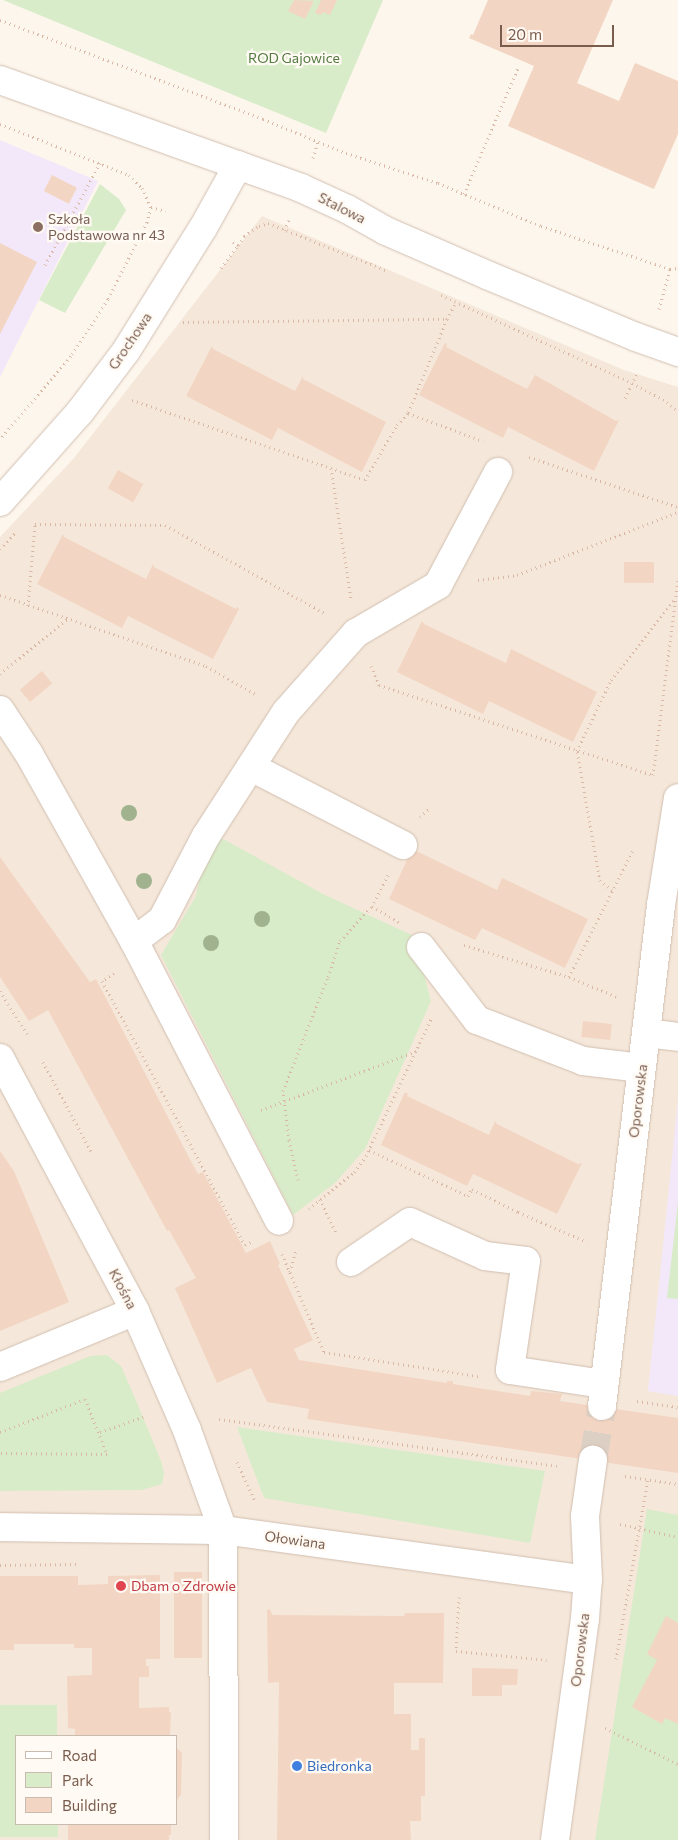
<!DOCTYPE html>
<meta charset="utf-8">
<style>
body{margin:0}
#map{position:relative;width:678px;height:1840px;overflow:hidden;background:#fdf6ec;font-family:Commissioner,sans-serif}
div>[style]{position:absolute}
.residential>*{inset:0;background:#f5e8da}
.education>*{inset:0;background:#f3e8fa}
.green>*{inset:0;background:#d8ecc9}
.building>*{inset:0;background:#f3d5c3;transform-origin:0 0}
.minor-tunnel>*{height:28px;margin-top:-14px;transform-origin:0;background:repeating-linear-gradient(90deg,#dcd0c4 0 28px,transparent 0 42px)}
.path>*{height:3px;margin-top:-1.5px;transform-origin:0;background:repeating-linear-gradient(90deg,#d9b8a5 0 1px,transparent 0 5px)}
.roads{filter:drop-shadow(0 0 1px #d1beb0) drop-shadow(0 0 1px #d1beb0)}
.minor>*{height:28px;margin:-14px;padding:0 14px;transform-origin:14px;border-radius:14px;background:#fff}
.trees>*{width:16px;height:16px;margin:-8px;border-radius:50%;background:#a0b28e}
.dots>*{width:14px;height:14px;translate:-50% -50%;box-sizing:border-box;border:2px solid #fffaf3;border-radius:50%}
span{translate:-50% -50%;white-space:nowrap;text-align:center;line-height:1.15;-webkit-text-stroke:4.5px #fffaf3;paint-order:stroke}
.park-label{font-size:14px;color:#537a41}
.street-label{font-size:14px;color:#7a5c4d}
.education-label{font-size:14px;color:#785e54}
.left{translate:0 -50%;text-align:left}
.health-label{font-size:14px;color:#be3a42}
.shop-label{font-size:14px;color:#366cbe}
.legend{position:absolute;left:15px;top:1735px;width:162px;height:90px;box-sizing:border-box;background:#fffaf3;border:1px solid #cabbb1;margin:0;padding:6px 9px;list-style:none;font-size:15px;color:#7a5c4d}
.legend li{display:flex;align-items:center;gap:10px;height:25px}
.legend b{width:25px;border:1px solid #cabbb1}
.scale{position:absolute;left:500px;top:25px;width:114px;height:22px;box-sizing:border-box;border:2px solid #7a5c4d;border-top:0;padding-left:6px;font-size:15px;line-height:18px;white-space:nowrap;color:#7a5c4d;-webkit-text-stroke:4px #fffaf3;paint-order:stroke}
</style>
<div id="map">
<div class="residential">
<i style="clip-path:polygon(evenodd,262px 216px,624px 370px,678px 387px,678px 1840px,0 1840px,0 537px,74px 458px,262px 216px,16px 1736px,176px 1736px,176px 1824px,16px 1824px,16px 1736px)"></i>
</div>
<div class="education">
<i style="clip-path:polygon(0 140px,98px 181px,0 377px)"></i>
<i style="clip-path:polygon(678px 1100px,678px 1396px,648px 1391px)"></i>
</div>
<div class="green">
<i style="clip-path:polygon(3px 0,383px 0,326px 133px)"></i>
<i style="clip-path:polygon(100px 184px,119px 199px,126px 210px,65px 313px,39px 300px)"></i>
<i style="clip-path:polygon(216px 835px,325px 895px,414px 936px,431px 1001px,365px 1149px,336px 1182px,293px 1215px,161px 955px,196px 896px,203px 862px)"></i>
<i style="clip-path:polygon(678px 1202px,678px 1299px,667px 1298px)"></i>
<i style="clip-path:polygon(107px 1355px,121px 1366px,135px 1398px,161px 1461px,164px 1473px,162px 1484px,142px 1490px,0 1491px,0 1393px,90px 1356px)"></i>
<i style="clip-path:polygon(237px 1427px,545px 1471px,530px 1543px,264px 1498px)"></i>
<i style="clip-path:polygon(647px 1509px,678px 1515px,678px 1840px,595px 1840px)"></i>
<i style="clip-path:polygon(0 1705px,57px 1705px,57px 1736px,16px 1736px,16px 1824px,58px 1824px,58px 1837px,0 1837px)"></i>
</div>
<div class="building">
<i style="clip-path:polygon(294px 0,314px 1px,305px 19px,288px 11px)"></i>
<i style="clip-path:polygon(321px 0,337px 0,330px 15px,323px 12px,321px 15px,315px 13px)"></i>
<i style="clip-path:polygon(488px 0,613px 0,577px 83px,619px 101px,635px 63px,678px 81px,678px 134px,654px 189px,508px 126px,534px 66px,469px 38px,471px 34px,473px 35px)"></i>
<i style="left:52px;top:175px;width:28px;height:18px;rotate:27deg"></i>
<i style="clip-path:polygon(0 243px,37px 262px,0 334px)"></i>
<i style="clip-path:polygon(445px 343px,447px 344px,446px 347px,527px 389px,535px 375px,616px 421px,619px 420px,594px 471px,508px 427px,503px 438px,419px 395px)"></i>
<i style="clip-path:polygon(212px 346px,213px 349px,295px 391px,303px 376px,303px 379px,386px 422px,362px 472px,278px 428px,272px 440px,186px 396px)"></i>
<i style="left:118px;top:470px;width:29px;height:21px;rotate:29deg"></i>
<i style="clip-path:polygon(63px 534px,64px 537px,146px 579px,153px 564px,154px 567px,236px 609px,237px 607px,239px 609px,213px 659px,128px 616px,122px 628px,37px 584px)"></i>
<i style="left:624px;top:562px;width:30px;height:21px"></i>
<i style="clip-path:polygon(422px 621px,424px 624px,506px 663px,511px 649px,597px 692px,573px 742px,489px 701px,483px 714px,397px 672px)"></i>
<i style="left:42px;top:671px;width:16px;height:29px;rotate:50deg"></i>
<i style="clip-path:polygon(412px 849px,497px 890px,502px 878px,588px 919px,565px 968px,482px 928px,475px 940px,389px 899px)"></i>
<i style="clip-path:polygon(0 857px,90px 982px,96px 979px,194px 1167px,198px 1174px,203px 1172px,246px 1253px,270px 1241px,280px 1264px,278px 1265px,313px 1340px,294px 1349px,299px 1360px,447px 1383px,447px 1381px,453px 1381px,453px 1384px,530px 1396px,531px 1391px,562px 1394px,560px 1401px,678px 1418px,678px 1473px,307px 1419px,309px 1409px,267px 1402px,251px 1368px,217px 1383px,175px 1288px,196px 1278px,169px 1230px,167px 1231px,48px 1010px,29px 1021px,0 977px)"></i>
<i style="left:583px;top:1021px;width:29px;height:16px;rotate:6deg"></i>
<i style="clip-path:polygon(405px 1092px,408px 1094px,407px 1096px,489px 1135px,495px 1121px,497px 1124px,578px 1164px,582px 1163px,557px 1214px,473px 1174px,467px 1186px,381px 1145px)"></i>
<i style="clip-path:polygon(0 1151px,14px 1171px,69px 1302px,0 1331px)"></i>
<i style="left:174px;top:1572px;width:28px;height:86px"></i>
<i style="clip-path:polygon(160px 1575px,160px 1659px,146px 1659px,146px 1666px,149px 1666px,149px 1677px,139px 1677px,139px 1708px,169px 1707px,169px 1712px,171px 1712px,170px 1736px,75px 1736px,75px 1729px,68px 1728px,67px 1676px,92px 1675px,92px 1648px,74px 1648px,74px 1644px,14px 1644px,14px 1650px,0 1650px,0 1576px,78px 1576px,78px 1585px,108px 1584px,108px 1576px)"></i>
<i style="clip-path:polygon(270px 1609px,272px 1615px,404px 1616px,405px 1613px,444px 1613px,443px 1683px,394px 1683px,394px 1714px,411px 1714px,411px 1750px,419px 1750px,419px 1738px,425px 1738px,425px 1796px,421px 1796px,421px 1821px,410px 1821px,411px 1840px,277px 1840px,279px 1682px,268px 1683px,267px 1610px)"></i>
<i style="clip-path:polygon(666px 1616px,678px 1623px,678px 1724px,665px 1718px,662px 1724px,632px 1707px,657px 1660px,647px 1654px)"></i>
<i style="clip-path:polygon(472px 1668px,518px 1669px,517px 1685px,502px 1685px,502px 1696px,472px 1696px)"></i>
<i style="clip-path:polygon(176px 1747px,182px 1753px,181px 1795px,176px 1801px)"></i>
<i style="clip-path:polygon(68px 1824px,171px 1824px,171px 1835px,169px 1835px,169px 1840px,68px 1840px)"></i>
</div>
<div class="minor-tunnel">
<i style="left:593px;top:1460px;width:55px;rotate:-80.5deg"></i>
</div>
<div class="path">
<i style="left:0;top:20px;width:281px;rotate:20.6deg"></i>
<i style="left:263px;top:119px;width:90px;rotate:22.3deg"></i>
<i style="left:346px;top:153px;width:97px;rotate:18.1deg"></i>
<i style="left:438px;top:183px;width:112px;rotate:22.7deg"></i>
<i style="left:541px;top:226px;width:136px;rotate:18.4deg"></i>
<i style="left:670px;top:269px;width:8px;rotate:-7deg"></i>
<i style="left:0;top:124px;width:139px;rotate:21.6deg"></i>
<i style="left:129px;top:175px;width:18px;rotate:45deg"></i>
<i style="left:142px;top:188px;width:21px;rotate:65deg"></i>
<i style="left:151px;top:207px;width:16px;rotate:105deg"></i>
<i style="left:147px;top:222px;width:86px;rotate:116.9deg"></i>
<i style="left:108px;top:299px;width:68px;rotate:123deg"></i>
<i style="left:71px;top:356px;width:109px;rotate:130.5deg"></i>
<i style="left:313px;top:158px;width:17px;rotate:-73deg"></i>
<i style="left:464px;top:194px;width:137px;rotate:-66.8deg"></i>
<i style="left:151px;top:207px;width:15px;rotate:16deg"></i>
<i style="left:284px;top:230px;width:11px;rotate:-63deg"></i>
<i style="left:233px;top:242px;width:6px;rotate:31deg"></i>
<i style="left:238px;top:245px;width:11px;rotate:-56deg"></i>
<i style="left:244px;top:236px;width:18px;rotate:-34deg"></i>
<i style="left:259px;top:226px;width:9px;rotate:-18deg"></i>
<i style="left:268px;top:223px;width:129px;rotate:21.8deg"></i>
<i style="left:45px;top:265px;width:116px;rotate:-61.7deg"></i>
<i style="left:221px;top:268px;width:29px;rotate:-54deg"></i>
<i style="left:441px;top:295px;width:210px;rotate:24.7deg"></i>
<i style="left:632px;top:383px;width:40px;rotate:28deg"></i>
<i style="left:667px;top:402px;width:14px;rotate:39deg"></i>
<i style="left:659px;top:309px;width:41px;rotate:-74.6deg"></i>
<i style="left:447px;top:319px;width:19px;rotate:-62deg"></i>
<i style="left:183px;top:322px;width:264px;rotate:-0.7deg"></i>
<i style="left:447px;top:319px;width:102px;rotate:112.5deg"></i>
<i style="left:625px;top:398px;width:28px;rotate:-64deg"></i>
<i style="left:132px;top:400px;width:246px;rotate:18.9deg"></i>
<i style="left:365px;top:480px;width:64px;rotate:-59.8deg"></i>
<i style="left:397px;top:425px;width:16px;rotate:-47deg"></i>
<i style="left:408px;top:413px;width:80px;rotate:20.5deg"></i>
<i style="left:529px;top:457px;width:157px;rotate:18.6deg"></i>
<i style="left:331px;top:468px;width:132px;rotate:81.3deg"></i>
<i style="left:0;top:549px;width:22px;rotate:-47deg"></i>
<i style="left:478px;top:580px;width:39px;rotate:-7deg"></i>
<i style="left:517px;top:575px;width:173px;rotate:-21.4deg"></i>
<i style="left:0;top:595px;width:218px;rotate:19deg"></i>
<i style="left:206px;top:666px;width:59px;rotate:29.6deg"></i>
<i style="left:28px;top:606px;width:82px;rotate:-85.1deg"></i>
<i style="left:35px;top:524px;width:130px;rotate:0.4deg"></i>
<i style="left:165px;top:525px;width:184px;rotate:28.9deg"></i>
<i style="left:371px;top:666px;width:21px;rotate:67deg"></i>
<i style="left:379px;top:685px;width:288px;rotate:18.2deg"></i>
<i style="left:0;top:674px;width:87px;rotate:-39.4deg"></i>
<i style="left:653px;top:775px;width:198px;rotate:-82.7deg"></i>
<i style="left:420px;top:817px;width:13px;rotate:-42deg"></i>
<i style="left:388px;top:875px;width:35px;rotate:117deg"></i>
<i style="left:372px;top:906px;width:31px;rotate:31deg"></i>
<i style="left:612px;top:890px;width:15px;rotate:-143deg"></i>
<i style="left:600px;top:881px;width:132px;rotate:-100deg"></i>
<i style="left:577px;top:751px;width:79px;rotate:-64.4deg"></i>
<i style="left:611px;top:680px;width:103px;rotate:-51.7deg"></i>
<i style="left:464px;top:945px;width:110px;rotate:16.9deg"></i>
<i style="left:569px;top:977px;width:52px;rotate:22.6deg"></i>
<i style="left:114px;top:973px;width:14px;rotate:146deg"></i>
<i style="left:102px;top:981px;width:300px;rotate:61.6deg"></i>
<i style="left:245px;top:1245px;width:9px;rotate:-27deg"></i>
<i style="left:569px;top:977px;width:142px;rotate:-63.3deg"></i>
<i style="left:0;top:991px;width:54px;rotate:57.8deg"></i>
<i style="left:43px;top:1062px;width:101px;rotate:61.7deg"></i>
<i style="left:261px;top:1110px;width:166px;rotate:-20.8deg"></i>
<i style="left:369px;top:1150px;width:109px;rotate:24.9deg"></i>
<i style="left:468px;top:1196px;width:8px;rotate:-60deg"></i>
<i style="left:472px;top:1189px;width:51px;rotate:26.6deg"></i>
<i style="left:518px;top:1212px;width:75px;rotate:23.5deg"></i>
<i style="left:298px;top:1180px;width:41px;rotate:-102.7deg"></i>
<i style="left:289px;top:1140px;width:49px;rotate:-97deg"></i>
<i style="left:283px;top:1091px;width:123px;rotate:-68.5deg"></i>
<i style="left:328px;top:977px;width:38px;rotate:-72deg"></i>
<i style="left:340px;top:941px;width:47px;rotate:-47.6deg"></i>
<i style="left:320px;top:1199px;width:38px;rotate:65deg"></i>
<i style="left:309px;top:1209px;width:58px;rotate:-39.4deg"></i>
<i style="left:354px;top:1172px;width:20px;rotate:-53deg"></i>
<i style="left:366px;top:1156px;width:154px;rotate:-64.6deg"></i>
<i style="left:282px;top:1254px;width:107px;rotate:66.8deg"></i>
<i style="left:324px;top:1352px;width:156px;rotate:8.9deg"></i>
<i style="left:290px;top:1272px;width:24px;rotate:-75deg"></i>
<i style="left:637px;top:1401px;width:41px;rotate:8.3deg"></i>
<i style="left:219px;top:1419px;width:341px;rotate:7.9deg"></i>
<i style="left:0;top:1432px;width:91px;rotate:-21.2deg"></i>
<i style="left:85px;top:1399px;width:59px;rotate:68.2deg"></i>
<i style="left:107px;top:1454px;width:107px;rotate:-179.5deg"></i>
<i style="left:100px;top:1432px;width:46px;rotate:-19.2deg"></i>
<i style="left:237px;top:1462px;width:41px;rotate:65.3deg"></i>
<i style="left:625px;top:1476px;width:54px;rotate:8.6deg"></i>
<i style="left:620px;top:1524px;width:59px;rotate:12.6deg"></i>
<i style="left:0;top:1565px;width:79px;rotate:-0.7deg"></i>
<i style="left:459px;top:1597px;width:54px;rotate:93.2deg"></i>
<i style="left:456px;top:1651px;width:91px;rotate:5.6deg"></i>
<i style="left:616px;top:1659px;width:182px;rotate:-79.9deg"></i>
<i style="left:605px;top:1728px;width:81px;rotate:26.3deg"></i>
</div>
<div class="roads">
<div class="minor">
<i style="left:0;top:80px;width:320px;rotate:19.7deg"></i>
<i style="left:301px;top:188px;width:51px;rotate:24.5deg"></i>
<i style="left:347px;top:209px;width:45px;rotate:29.4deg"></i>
<i style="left:386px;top:231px;width:110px;rotate:23.5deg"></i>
<i style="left:487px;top:275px;width:161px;rotate:22.6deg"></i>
<i style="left:636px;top:337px;width:45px;rotate:19.7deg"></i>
<i style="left:0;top:502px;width:120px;rotate:-48.4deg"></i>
<i style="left:80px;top:412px;width:76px;rotate:-53deg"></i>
<i style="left:126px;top:351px;width:145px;rotate:-58deg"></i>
<i style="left:203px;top:228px;width:72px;rotate:-60.9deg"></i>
<i style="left:0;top:710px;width:53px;rotate:56.6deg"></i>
<i style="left:29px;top:754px;width:214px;rotate:60.7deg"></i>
<i style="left:134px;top:941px;width:315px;rotate:62.6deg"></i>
<i style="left:251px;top:767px;width:171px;rotate:27.2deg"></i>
<i style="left:134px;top:941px;width:35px;rotate:-37deg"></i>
<i style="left:162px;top:920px;width:95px;rotate:-62.4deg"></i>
<i style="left:206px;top:836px;width:148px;rotate:-57.2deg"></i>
<i style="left:286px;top:712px;width:106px;rotate:-48.5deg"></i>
<i style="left:356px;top:633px;width:95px;rotate:-30.3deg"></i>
<i style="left:438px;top:585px;width:128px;rotate:-62deg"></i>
<i style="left:421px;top:947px;width:92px;rotate:52.5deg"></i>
<i style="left:477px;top:1020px;width:114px;rotate:21.1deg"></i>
<i style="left:583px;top:1061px;width:59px;rotate:6.8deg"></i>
<i style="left:647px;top:1033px;width:31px;rotate:7deg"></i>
<i style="left:0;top:1058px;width:287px;rotate:61.9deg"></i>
<i style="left:135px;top:1311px;width:130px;rotate:66.4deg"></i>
<i style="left:187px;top:1430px;width:106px;rotate:70.2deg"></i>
<i style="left:223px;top:1530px;width:310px;rotate:89.8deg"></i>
<i style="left:351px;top:1262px;width:71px;rotate:-34.1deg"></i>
<i style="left:410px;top:1222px;width:82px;rotate:24.4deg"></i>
<i style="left:485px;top:1256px;width:41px;rotate:7deg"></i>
<i style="left:526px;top:1261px;width:110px;rotate:98.4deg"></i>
<i style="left:510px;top:1370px;width:95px;rotate:8.5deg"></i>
<i style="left:0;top:1367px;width:146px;rotate:-22.5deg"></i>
<i style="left:602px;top:1406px;width:504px;rotate:-83.28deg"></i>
<i style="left:661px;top:905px;width:108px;rotate:-81deg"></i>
<i style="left:0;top:1527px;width:223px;rotate:0.8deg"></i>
<i style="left:223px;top:1530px;width:368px;rotate:7.8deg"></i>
<i style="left:555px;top:1840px;width:223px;rotate:-82.3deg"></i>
<i style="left:585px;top:1619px;width:39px;rotate:-86deg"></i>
<i style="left:588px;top:1580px;width:64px;rotate:-92.7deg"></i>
<i style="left:585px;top:1516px;width:57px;rotate:-81.9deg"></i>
</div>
</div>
<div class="trees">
<i style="left:129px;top:813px"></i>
<i style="left:144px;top:881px"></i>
<i style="left:262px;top:919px"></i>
<i style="left:211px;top:943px"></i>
</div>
<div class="dots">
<i style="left:38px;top:227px;background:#8d6e63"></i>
<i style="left:121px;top:1586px;background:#e0444e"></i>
<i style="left:297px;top:1766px;background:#3f7fe0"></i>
</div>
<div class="park-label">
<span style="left:294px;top:58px">ROD Gajowice</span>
</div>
<div class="street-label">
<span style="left:342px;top:208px;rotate:27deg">Stalowa</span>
<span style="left:130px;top:341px;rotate:-56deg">Grochowa</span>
<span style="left:638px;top:1101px;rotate:-83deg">Oporowska</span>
<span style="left:123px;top:1289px;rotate:62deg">Kłośna</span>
<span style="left:295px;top:1540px;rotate:8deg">Ołowiana</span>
<span style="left:580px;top:1650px;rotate:-83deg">Oporowska</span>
</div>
<div class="education-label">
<span class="left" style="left:48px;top:227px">Szkoła<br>Podstawowa nr 43</span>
</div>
<div class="health-label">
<span class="left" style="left:131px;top:1586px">Dbam o Zdrowie</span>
</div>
<div class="shop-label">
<span class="left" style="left:307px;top:1766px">Biedronka</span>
</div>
<ul class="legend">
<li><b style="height:6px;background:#fff"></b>Road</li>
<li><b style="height:14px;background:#d8ecc9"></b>Park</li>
<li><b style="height:14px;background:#f3d5c3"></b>Building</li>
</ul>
<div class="scale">20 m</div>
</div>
